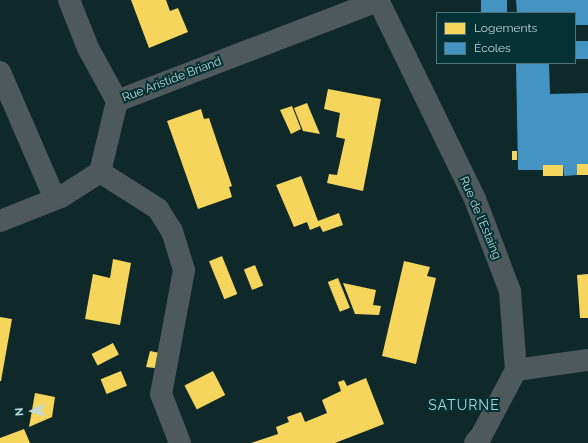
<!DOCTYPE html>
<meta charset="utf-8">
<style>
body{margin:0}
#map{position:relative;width:588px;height:443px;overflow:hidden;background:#0f282a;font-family:Raleway,sans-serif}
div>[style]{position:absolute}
.homes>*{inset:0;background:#f6d55c;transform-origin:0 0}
.schools>*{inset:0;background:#4393c3;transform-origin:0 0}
.minor>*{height:22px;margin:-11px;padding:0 11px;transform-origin:11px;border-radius:11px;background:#4d595a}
span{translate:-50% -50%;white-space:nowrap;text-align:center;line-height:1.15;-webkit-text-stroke:4px #043135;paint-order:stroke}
.street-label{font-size:12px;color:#c2d8d9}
.quarter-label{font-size:14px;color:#acd8dc;letter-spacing:1px}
.legend{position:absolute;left:436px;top:12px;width:140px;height:52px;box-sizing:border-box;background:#043135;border:1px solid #507477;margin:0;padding:5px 7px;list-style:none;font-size:12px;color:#c2d8d9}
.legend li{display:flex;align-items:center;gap:8px;height:20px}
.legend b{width:20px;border:1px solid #507477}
.north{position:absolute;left:12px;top:391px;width:40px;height:40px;-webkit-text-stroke:3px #043135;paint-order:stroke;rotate:266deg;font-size:11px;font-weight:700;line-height:16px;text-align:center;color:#c2d8d9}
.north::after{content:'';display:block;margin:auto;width:14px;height:18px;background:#c2d8d9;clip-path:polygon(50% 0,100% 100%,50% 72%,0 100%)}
</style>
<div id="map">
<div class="homes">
<i style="clip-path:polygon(131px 0,166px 0,170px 11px,178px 8px,188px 32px,149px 48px)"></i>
<i style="clip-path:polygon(328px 89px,381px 99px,363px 191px,327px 183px,329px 174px,337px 175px,345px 139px,336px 137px,340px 113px,324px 109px)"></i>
<i style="clip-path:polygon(307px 103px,320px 134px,303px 131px,294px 108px)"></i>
<i style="clip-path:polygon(292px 106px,301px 129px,291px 134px,280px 110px)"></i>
<i style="clip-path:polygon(201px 109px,204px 119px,209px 118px,232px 186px,229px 187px,232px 197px,198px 209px,167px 121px)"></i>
<i style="left:512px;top:151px;width:5px;height:9px"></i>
<i style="left:577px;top:164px;width:11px;height:11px"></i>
<i style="left:543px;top:165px;width:20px;height:11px"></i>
<i style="clip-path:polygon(301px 176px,318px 221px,339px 213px,343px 225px,323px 232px,320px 226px,310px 230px,307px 222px,294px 227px,276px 185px)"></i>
<i style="left:222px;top:256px;width:41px;height:14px;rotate:68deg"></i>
<i style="clip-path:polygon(113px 259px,131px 263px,120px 325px,85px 319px,93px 274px,110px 278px)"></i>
<i style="clip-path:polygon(404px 261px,430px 267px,427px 276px,436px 278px,416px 364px,382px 356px)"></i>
<i style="left:255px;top:265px;width:22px;height:12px;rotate:68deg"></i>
<i style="clip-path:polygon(588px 274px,588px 318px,580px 318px,577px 275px)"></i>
<i style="left:338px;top:278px;width:32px;height:11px;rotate:68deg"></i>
<i style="clip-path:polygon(343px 283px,376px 290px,373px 305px,381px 306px,379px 315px,355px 314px)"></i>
<i style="clip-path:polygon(0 317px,12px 319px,1px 381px,0 381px)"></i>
<i style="left:113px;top:343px;width:13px;height:24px;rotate:63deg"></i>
<i style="clip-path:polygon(150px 351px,165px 354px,163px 369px,146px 367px)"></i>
<i style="left:121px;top:371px;width:16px;height:22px;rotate:68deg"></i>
<i style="left:213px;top:371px;width:27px;height:32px;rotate:63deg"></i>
<i style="clip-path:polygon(366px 378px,384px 424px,335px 443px,251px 443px,278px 434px,276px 427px,289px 422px,287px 417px,301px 412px,305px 422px,327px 413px,322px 400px,341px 391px,338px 382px,344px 380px,347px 386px)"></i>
<i style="clip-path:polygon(35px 393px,55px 397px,52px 417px,29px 427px)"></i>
<i style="clip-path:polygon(24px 429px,30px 443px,0 443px,0 438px)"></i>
</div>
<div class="schools">
<i style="left:481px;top:0;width:26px;height:13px"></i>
<i style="clip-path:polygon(516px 0,588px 0,588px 25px,575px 25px,575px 13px,517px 13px)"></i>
<i style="left:575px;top:41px;width:13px;height:18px"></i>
<i style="clip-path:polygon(516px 63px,549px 63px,550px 94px,588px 93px,588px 164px,577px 164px,577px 175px,564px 176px,563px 165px,543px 165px,543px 170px,518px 170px)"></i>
</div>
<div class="minor">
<i style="left:69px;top:0;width:52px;rotate:68.4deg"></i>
<i style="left:88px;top:48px;width:60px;rotate:61.3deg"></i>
<i style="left:378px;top:0;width:221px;rotate:64deg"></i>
<i style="left:475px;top:199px;width:98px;rotate:69.2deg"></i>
<i style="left:510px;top:291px;width:79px;rotate:85.7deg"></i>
<i style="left:516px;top:370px;width:75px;rotate:117.9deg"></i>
<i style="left:481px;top:436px;width:9px;rotate:131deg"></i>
<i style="left:0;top:72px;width:138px;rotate:66.6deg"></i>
<i style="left:117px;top:101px;width:280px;rotate:-21deg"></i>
<i style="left:100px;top:172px;width:69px;rotate:32.5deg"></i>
<i style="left:158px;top:209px;width:26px;rotate:58deg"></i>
<i style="left:172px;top:231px;width:41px;rotate:72.9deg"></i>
<i style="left:184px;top:270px;width:126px;rotate:100.5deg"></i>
<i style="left:161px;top:394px;width:53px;rotate:68.8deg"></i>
<i style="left:0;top:221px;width:66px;rotate:-21.5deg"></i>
<i style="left:61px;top:197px;width:46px;rotate:-32.7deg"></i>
<i style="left:100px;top:172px;width:73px;rotate:-76.5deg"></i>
<i style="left:516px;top:370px;width:73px;rotate:-7.9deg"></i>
</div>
<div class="street-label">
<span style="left:172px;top:80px;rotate:-21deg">Rue Aristide Briand</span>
<span style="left:480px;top:218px;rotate:67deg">Rue de l'Estaing</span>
</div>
<div class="quarter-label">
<span style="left:464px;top:405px">SATURNE</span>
</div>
<ul class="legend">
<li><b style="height:11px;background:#f6d55c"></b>Logements</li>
<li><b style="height:11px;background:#4393c3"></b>Écoles</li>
</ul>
<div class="north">N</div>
</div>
